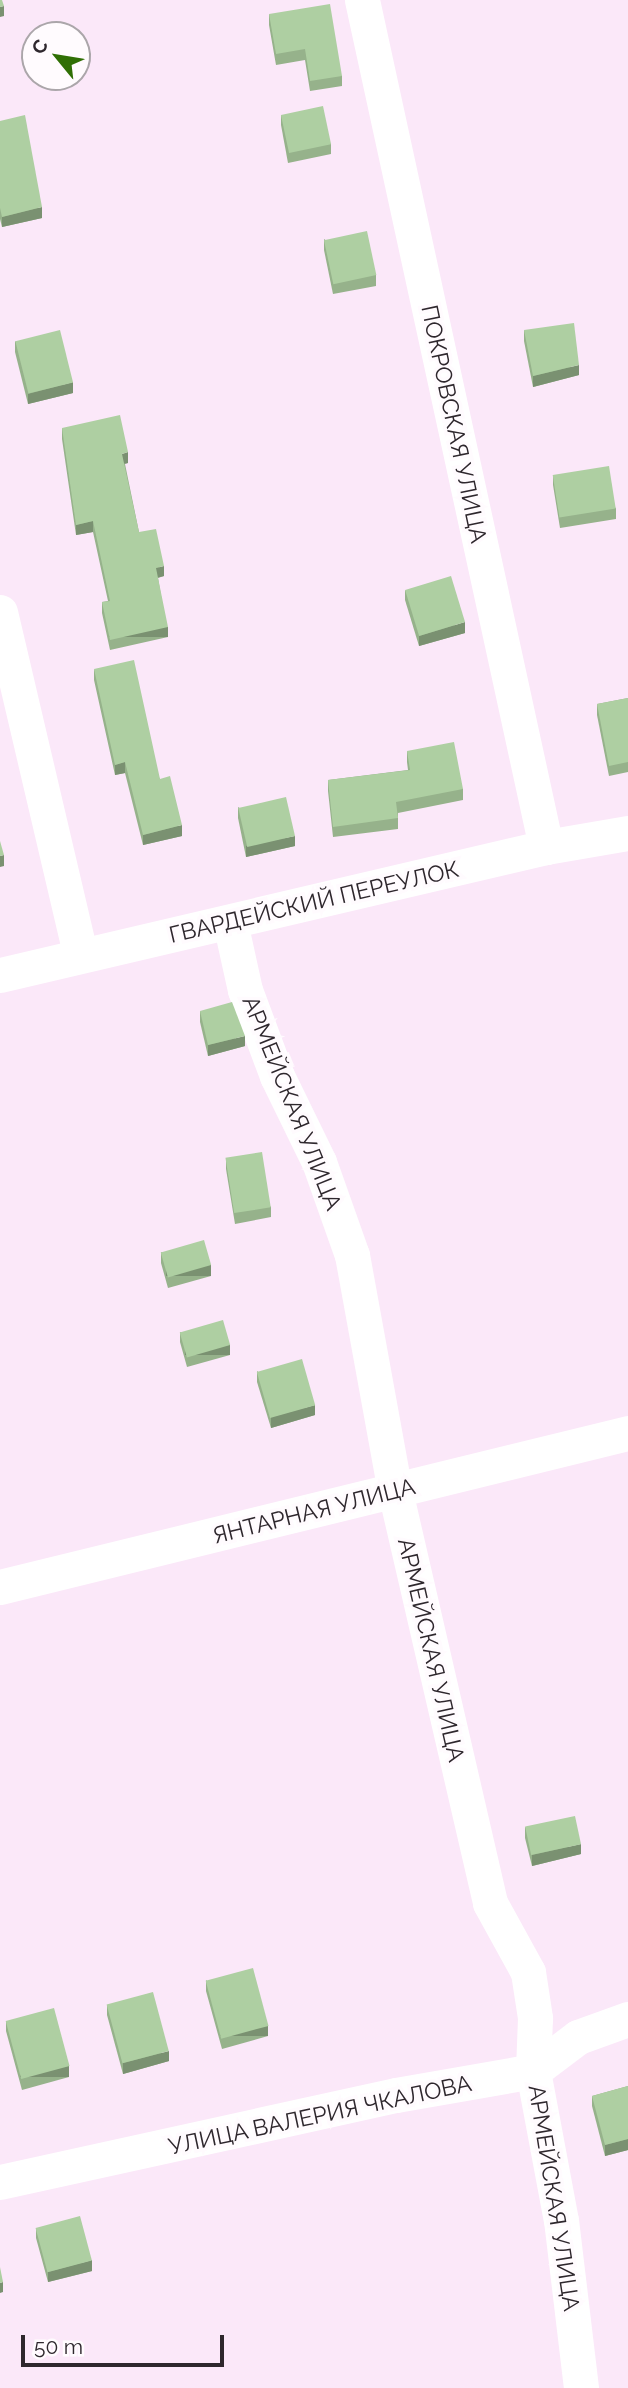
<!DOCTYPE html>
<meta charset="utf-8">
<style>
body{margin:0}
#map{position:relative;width:628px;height:2388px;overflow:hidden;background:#fbe8f9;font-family:Raleway,sans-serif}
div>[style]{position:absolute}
.minor>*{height:35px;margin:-17.5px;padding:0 17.5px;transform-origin:17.5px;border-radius:17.5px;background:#fff}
.wall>*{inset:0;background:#96b28b}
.shaded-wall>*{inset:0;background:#7a9171;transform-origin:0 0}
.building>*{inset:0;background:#aecfa2;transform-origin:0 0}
span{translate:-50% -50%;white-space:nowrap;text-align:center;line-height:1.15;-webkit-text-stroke:7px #fffbfe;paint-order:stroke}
.street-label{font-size:23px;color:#2e272d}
.north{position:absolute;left:21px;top:21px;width:70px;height:70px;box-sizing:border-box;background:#fffbfe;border:2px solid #aba6aa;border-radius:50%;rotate:300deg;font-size:19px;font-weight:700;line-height:28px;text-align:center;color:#2e272d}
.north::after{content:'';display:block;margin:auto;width:24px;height:32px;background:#306f05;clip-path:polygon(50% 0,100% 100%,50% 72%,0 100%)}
.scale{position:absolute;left:21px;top:2335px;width:203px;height:32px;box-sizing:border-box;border:4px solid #2e272d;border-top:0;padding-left:9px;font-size:21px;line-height:24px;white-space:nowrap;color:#2e272d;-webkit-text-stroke:5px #fffbfe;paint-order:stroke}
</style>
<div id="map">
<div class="minor">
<i style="left:362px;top:0;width:867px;rotate:77.74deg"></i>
<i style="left:0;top:612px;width:351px;rotate:76.8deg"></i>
<i style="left:230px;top:922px;width:70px;rotate:77.6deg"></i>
<i style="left:245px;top:990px;width:92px;rotate:69.6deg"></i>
<i style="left:277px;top:1076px;width:96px;rotate:64deg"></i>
<i style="left:319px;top:1162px;width:99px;rotate:70.5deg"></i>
<i style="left:352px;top:1255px;width:240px;rotate:79.7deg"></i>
<i style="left:395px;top:1491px;width:423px;rotate:77deg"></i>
<i style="left:490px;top:1903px;width:79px;rotate:61.2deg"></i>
<i style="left:528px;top:1972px;width:47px;rotate:81.3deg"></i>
<i style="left:535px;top:2018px;width:53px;rotate:92.2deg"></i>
<i style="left:533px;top:2071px;width:152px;rotate:79.4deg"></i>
<i style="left:561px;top:2220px;width:169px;rotate:83.2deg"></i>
<i style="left:0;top:975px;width:561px;rotate:-13.19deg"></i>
<i style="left:546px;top:847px;width:83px;rotate:-9.7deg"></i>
<i style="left:0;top:1587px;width:647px;rotate:-13.78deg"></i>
<i style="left:0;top:2182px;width:405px;rotate:-12.4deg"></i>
<i style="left:396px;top:2095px;width:139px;rotate:-9.9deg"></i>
<i style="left:533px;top:2071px;width:56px;rotate:-37.1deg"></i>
<i style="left:578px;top:2037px;width:53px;rotate:-19.8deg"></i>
</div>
<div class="wall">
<i style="clip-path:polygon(269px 14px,342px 76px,342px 86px,310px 91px,305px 60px,276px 65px,269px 25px)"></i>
<i style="clip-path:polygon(281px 115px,331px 144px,331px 154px,288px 163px,281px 125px)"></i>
<i style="clip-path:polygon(0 121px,42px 218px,2px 227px,0 219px)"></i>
<i style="clip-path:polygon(324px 239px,376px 275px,376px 286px,333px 294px,324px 250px)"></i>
<i style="clip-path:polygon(524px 330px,579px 375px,533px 387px,524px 341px)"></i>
<i style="clip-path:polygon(15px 341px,73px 393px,28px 404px,15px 352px)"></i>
<i style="clip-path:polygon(62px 428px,128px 463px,125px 464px,139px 532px,164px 576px,158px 578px,168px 637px,110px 650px,102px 613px,102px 602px,108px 601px,93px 532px,76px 535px,62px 439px)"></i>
<i style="clip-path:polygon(553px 475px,616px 508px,616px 519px,560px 528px,553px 485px)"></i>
<i style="clip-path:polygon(405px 590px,465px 633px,419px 646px,405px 600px)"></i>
<i style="clip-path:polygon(94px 669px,160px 779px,182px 836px,143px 845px,125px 773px,115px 775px,94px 680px)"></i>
<i style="clip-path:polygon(628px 698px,628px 772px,609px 776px,597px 715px,597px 704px)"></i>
<i style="clip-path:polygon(407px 751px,463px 789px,463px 800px,398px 813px,398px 829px,333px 837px,328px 791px,328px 780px,408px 770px,407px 762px)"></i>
<i style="clip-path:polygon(238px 807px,295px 846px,246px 857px,238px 818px)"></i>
<i style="clip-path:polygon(200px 1011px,245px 1046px,208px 1056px,200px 1022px)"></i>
<i style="clip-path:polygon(226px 1159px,271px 1207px,271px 1217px,235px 1224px,226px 1169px)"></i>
<i style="clip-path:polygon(161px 1252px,211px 1276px,168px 1288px,161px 1263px)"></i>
<i style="clip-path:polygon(180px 1332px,230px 1355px,187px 1367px,180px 1342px)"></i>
<i style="clip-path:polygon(257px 1371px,315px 1415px,271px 1428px,257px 1382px)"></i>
<i style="clip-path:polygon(525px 1827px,581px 1854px,532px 1866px,525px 1838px)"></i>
<i style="clip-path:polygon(206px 1980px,268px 2036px,222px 2049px,206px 1991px)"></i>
<i style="clip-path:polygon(107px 2005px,169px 2061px,123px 2074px,107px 2015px)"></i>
<i style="clip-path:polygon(6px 2021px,69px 2077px,22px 2090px,6px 2031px)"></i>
<i style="clip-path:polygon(628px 2086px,628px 2150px,605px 2156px,592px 2106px,592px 2096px)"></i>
<i style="clip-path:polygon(36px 2228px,92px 2271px,48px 2282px,36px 2238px)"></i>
</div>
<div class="shaded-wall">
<i style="clip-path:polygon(4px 6px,4px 16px,0 17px,0 7px)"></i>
<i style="clip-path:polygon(42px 207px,42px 218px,2px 227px,2px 217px)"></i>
<i style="clip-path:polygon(579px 365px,579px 375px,533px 387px,533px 376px)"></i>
<i style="clip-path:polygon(73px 382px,73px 393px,28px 404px,28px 394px)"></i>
<i style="clip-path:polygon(128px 452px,128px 463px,122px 464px,122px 454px)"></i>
<i style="clip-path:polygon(93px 521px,93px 532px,76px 535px,76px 525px)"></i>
<i style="clip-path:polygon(164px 566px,164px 576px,156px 578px,156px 568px)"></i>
<i style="clip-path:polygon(465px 622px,465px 633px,419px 646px,419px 636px)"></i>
<i style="left:168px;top:627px;width:10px;height:59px;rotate:90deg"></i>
<i style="clip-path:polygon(125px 762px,125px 773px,115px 775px,115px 765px)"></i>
<i style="clip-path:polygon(182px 825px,182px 836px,143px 845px,143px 835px)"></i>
<i style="clip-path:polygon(295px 836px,295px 846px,246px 857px,246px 846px)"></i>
<i style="clip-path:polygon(4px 855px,4px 866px,0 867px,0 856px)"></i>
<i style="clip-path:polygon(245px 1036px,245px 1046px,208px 1056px,208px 1045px)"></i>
<i style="left:211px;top:1265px;width:11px;height:45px;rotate:90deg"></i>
<i style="left:230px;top:1345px;width:10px;height:45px;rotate:90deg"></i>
<i style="clip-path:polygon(315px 1405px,315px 1415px,271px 1428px,271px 1417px)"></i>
<i style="clip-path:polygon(581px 1844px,581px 1854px,532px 1866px,532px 1855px)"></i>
<i style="left:268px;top:2026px;width:10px;height:48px;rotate:90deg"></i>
<i style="clip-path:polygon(169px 2051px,169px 2061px,123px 2074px,123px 2063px)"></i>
<i style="left:69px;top:2066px;width:11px;height:49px;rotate:90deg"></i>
<i style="clip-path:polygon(628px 2139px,628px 2150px,605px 2156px,605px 2145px)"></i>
<i style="clip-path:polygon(92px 2260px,92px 2271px,48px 2282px,48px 2272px)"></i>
<i style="clip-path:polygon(3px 2282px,3px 2292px,0 2293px,0 2283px)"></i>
</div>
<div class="building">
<i style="clip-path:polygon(0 0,2px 0,4px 6px,0 7px)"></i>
<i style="clip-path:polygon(330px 4px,342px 76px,310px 81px,305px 49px,276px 54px,269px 14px)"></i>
<i style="left:323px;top:106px;width:39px;height:43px;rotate:78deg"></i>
<i style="clip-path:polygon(25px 115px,42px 207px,2px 217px,0 208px,0 121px)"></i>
<i style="left:367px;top:231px;width:45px;height:44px;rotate:78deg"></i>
<i style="clip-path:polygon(574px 323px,579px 365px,533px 376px,524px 330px)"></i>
<i style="left:60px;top:330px;width:54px;height:46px;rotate:76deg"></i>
<i style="clip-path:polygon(120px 415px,128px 452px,122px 454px,139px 532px,156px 529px,164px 566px,156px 568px,168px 627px,110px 640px,102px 602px,110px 601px,93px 521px,76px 525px,62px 428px)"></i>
<i style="left:609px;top:466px;width:43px;height:57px;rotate:81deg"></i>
<i style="left:451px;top:576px;width:48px;height:48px;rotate:73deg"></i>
<i style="clip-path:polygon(134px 660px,160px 779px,170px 776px,182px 825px,143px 835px,125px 762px,115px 765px,94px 669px)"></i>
<i style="clip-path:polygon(628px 698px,628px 762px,609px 766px,597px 704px)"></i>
<i style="clip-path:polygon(454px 742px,463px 789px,396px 802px,398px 818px,333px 827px,328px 780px,410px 770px,407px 751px)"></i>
<i style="left:286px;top:797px;width:40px;height:49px;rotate:77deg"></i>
<i style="clip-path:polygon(0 841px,4px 855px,0 856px)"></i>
<i style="clip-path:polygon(232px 1002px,245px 1036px,208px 1045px,200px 1011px)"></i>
<i style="left:262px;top:1152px;width:56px;height:37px;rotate:81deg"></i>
<i style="left:204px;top:1240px;width:26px;height:45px;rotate:74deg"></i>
<i style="left:223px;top:1320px;width:26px;height:45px;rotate:74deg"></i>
<i style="left:302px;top:1359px;width:48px;height:47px;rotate:74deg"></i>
<i style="left:575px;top:1816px;width:29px;height:51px;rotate:78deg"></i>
<i style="left:253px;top:1968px;width:60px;height:49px;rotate:75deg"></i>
<i style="left:153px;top:1992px;width:61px;height:48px;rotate:75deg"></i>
<i style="left:54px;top:2008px;width:60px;height:50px;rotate:75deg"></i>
<i style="clip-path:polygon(628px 2086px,628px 2139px,605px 2145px,592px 2096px)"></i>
<i style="left:80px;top:2216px;width:46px;height:46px;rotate:75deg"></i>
<i style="clip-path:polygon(0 2267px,3px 2282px,0 2283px)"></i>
</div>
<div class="street-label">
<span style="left:454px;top:424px;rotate:78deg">ПОКРОВСКАЯ УЛИЦА</span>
<span style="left:314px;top:902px;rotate:-13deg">ГВАРДЕЙСКИЙ ПЕРЕУЛОК</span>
<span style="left:292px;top:1103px;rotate:68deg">АРМЕЙСКАЯ УЛИЦА</span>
<span style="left:314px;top:1511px;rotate:-14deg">ЯНТАРНАЯ УЛИЦА</span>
<span style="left:431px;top:1650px;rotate:77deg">АРМЕЙСКАЯ УЛИЦА</span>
<span style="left:320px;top:2115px;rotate:-12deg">УЛИЦА ВАЛЕРИЯ ЧКАЛОВА</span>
<span style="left:554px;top:2198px;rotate:81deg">АРМЕЙСКАЯ УЛИЦА</span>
</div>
<div class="north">С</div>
<div class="scale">50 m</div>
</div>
